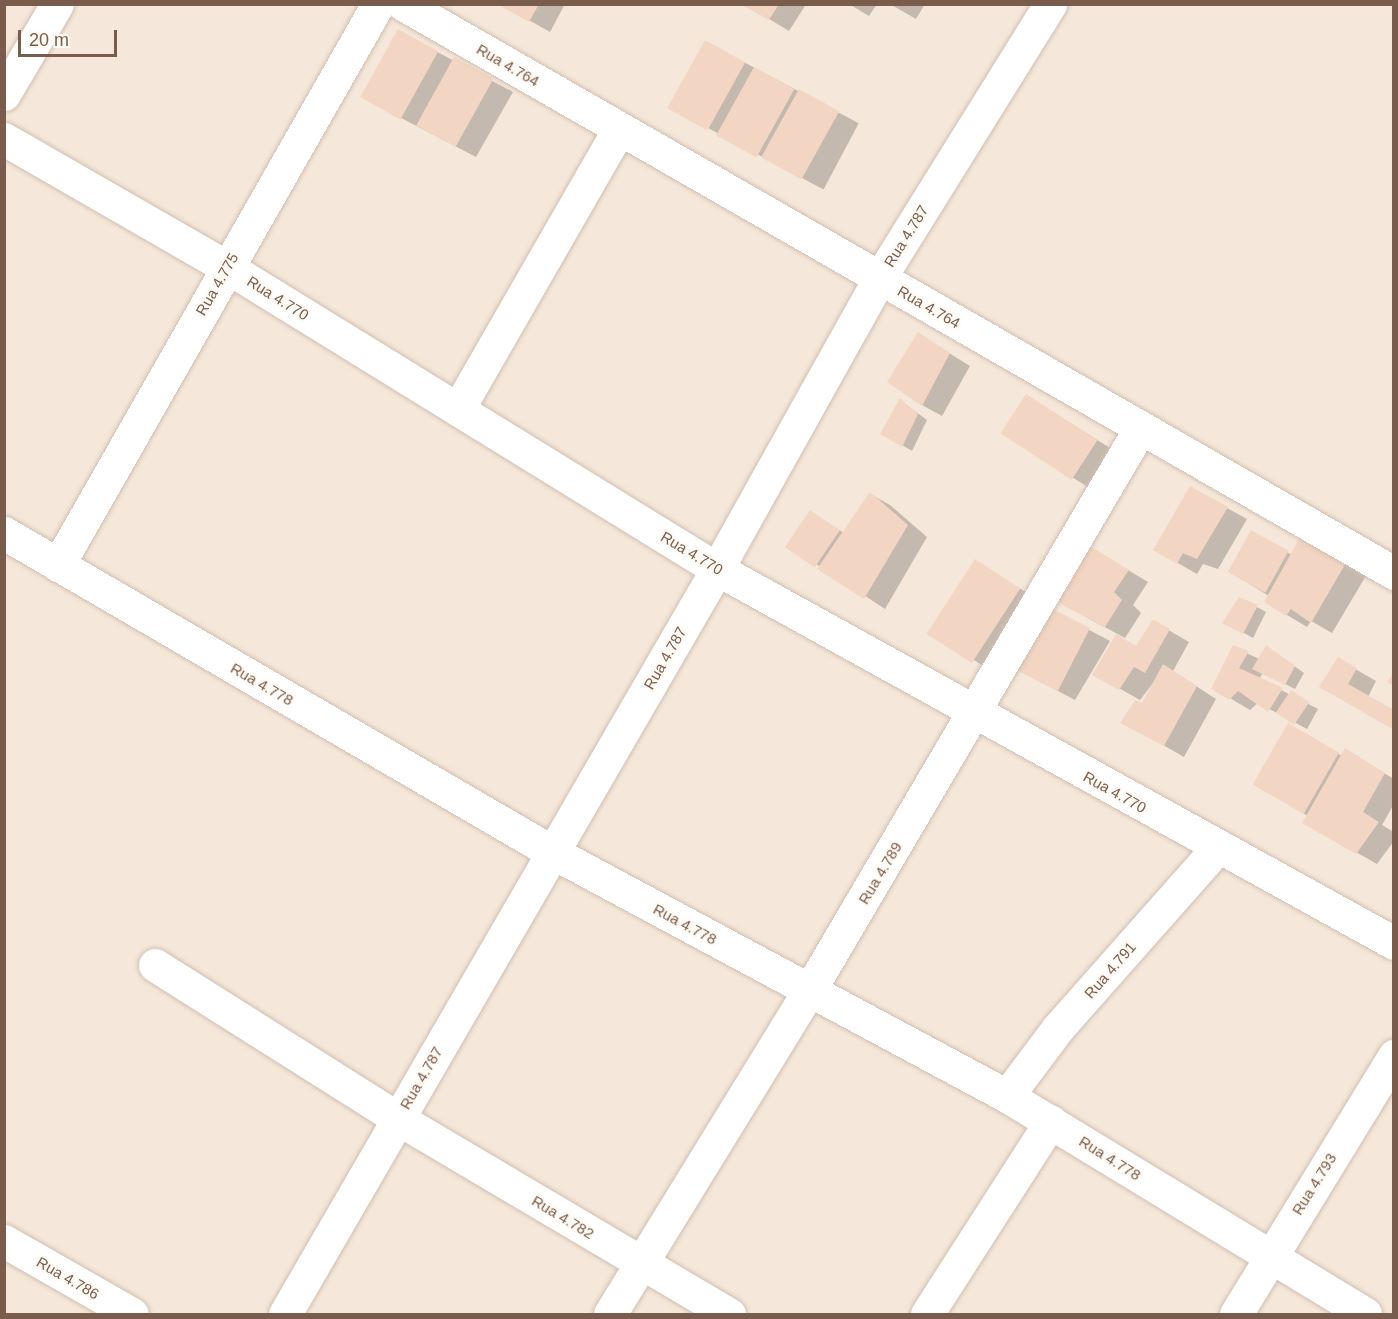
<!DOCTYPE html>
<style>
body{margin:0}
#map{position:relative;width:1398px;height:1319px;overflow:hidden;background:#fdf6ec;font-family:Arial,sans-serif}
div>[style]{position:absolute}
.residential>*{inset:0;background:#f5e8da;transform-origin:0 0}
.shadow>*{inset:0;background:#0003;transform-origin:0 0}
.building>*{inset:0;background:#f3d5c3;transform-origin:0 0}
.roads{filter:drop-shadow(0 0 2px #d1beb0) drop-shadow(0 0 2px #d1beb0)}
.street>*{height:33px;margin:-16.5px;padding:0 16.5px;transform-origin:16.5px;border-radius:16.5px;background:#fff}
span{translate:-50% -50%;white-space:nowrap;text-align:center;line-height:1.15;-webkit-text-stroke:4.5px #fffaf3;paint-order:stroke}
.street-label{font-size:15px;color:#7a5c4d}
.frame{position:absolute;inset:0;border:6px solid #7a5c4d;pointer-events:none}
.scale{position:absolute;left:18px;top:30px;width:99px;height:27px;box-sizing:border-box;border:3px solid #7a5c4d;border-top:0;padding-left:8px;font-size:18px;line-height:21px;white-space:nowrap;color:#7a5c4d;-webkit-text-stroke:4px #fffaf3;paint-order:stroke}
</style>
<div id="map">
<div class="residential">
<i style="left:5px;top:5px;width:1388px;height:1309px"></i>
</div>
<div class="shadow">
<i style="clip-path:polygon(500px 4px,565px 4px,550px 32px)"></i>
<i style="clip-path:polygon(744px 4px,802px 4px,805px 6px,789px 31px)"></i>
<i style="clip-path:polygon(849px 4px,877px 4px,869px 16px)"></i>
<i style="clip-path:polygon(890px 4px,925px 4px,916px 19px)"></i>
<i style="clip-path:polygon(398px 31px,513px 92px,476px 157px,382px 108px)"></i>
<i style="left:706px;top:42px;width:173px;height:75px;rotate:28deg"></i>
<i style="clip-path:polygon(918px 334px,970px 366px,942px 416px,922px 405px)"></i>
<i style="left:1027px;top:396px;width:107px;height:45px;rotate:32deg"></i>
<i style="clip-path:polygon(901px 401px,927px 420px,912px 451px,882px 433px)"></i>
<i style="clip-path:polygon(870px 494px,890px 505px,927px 537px,885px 609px,807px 558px,810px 512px,844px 533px)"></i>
<i style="clip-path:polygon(1227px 508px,1247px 519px,1218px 569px,1203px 564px,1197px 574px,1155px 550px)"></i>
<i style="clip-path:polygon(1252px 532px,1292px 555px,1305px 532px,1370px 569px,1332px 633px,1311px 621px,1307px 627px,1287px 615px,1269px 596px,1230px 572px)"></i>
<i style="clip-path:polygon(1083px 543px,1148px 582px,1133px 605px,1141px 613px,1125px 638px,1071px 609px)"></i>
<i style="left:995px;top:573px;width:52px;height:85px;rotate:32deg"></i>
<i style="clip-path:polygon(1257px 607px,1266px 612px,1253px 638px,1224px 622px)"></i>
<i style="clip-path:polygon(1050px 609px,1110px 641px,1075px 700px,1037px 680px)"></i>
<i style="clip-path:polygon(1153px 621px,1189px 642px,1173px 671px,1216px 699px,1184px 757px,1142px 733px,1142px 705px,1157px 678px,1140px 700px,1094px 674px,1137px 648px)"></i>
<i style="clip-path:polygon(1234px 647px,1259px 659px,1276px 653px,1304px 673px,1295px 689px,1263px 673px,1259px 679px,1318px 709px,1307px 729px,1258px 703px,1250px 710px,1213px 688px)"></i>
<i style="clip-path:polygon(1338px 659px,1376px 681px,1368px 697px,1321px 687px)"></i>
<i style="clip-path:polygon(1288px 725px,1342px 756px,1366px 762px,1394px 779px,1394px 804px,1382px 825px,1394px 832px,1394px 841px,1377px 864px,1304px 823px,1308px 816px,1254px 784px)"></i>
</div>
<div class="building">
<i style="clip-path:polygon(497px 4px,539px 4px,529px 22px)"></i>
<i style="clip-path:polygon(740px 4px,779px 4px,769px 20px)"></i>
<i style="left:398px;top:29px;width:46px;height:78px;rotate:29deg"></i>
<i style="left:705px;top:40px;width:46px;height:78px;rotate:29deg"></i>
<i style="left:454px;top:57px;width:45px;height:78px;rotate:29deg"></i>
<i style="left:754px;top:67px;width:46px;height:78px;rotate:29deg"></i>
<i style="left:799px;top:89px;width:46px;height:78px;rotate:29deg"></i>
<i style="clip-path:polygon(918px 332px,950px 353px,922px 406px,887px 382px)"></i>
<i style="left:1026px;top:394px;width:85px;height:47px;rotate:33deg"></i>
<i style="clip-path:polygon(900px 398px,918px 414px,902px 447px,880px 434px)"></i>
<i style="clip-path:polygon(1190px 486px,1228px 507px,1197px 559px,1183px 553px,1177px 564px,1153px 550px)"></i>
<i style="clip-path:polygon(870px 492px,908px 525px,864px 599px,817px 569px)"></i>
<i style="left:810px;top:510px;width:36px;height:45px;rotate:34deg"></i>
<i style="left:1251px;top:530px;width:43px;height:48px;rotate:29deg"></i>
<i style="clip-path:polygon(1304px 530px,1350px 556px,1311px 623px,1291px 609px,1286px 616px,1264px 602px)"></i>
<i style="clip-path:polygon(1082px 541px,1129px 570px,1114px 592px,1122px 600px,1105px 627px,1049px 598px)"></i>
<i style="left:975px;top:559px;width:54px;height:89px;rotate:33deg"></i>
<i style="clip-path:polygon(1239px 597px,1258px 605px,1243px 634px,1222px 623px)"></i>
<i style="left:1049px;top:607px;width:46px;height:71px;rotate:27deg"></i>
<i style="clip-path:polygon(1153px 619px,1170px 629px,1145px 673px,1134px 667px,1119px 690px,1092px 675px,1116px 634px,1136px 646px)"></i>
<i style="clip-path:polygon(1233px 645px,1249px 651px,1239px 668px,1283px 688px,1268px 712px,1238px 691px,1229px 700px,1211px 689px)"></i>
<i style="clip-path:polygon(1266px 645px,1295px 666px,1285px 685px,1252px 669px)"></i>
<i style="clip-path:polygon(1338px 657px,1357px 668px,1348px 684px,1394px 710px,1394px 730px,1319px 687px)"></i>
<i style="clip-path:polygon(1163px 664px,1197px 686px,1164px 746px,1120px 723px,1135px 700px,1142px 703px)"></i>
<i style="clip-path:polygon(1394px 672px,1394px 686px,1387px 682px)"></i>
<i style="left:1291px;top:690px;width:22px;height:27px;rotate:34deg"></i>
<i style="left:1288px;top:723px;width:59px;height:71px;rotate:30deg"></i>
<i style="clip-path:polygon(1345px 748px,1385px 773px,1363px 812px,1379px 822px,1356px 854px,1302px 823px)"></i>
</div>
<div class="roads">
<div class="street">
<i style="left:403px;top:4px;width:1143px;rotate:29.86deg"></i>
<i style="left:4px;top:94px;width:104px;rotate:-59.5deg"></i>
<i style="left:4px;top:139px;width:257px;rotate:29.9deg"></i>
<i style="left:227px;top:267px;width:576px;rotate:31.65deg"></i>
<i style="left:717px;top:569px;width:773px;rotate:28.92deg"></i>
<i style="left:458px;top:409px;width:323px;rotate:-60.1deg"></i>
<i style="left:4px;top:533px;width:634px;rotate:30.2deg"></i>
<i style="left:552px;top:852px;width:516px;rotate:28.2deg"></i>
<i style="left:1007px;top:1096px;width:419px;rotate:31.3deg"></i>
<i style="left:58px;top:565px;width:646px;rotate:-60.3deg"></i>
<i style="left:155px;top:965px;width:286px;rotate:32.3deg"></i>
<i style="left:397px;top:1118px;width:386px;rotate:30.6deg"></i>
<i style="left:1007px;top:1096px;width:85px;rotate:-53.1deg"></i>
<i style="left:1058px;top:1028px;width:240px;rotate:-48.5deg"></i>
<i style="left:4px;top:1241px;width:147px;rotate:29.7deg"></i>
<i style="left:285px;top:1314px;width:861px;rotate:-59.89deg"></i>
<i style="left:717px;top:569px;width:332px;rotate:-60.8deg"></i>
<i style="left:879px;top:279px;width:324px;rotate:-58.1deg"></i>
<i style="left:610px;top:1314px;width:379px;rotate:-58.4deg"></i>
<i style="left:809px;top:991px;width:654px;rotate:-59.52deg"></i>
<i style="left:927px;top:1314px;width:229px;rotate:-57.3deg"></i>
<i style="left:1236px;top:1314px;width:303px;rotate:-58.5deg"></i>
</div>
</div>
<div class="street-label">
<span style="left:508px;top:65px;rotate:30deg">Rua 4.764</span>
<span style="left:906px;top:236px;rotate:-58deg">Rua 4.787</span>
<span style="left:217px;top:284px;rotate:-60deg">Rua 4.775</span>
<span style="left:278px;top:298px;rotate:32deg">Rua 4.770</span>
<span style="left:929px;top:307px;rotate:30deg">Rua 4.764</span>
<span style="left:692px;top:553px;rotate:31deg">Rua 4.770</span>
<span style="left:665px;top:658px;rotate:-60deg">Rua 4.787</span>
<span style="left:262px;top:684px;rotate:30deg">Rua 4.778</span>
<span style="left:1115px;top:792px;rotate:29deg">Rua 4.770</span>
<span style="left:880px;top:873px;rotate:-59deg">Rua 4.789</span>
<span style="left:685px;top:924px;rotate:28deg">Rua 4.778</span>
<span style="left:1110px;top:970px;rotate:-49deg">Rua 4.791</span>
<span style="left:421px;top:1078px;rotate:-60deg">Rua 4.787</span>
<span style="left:1110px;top:1158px;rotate:32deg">Rua 4.778</span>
<span style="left:1314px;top:1184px;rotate:-58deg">Rua 4.793</span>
<span style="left:563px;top:1217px;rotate:31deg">Rua 4.782</span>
<span style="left:68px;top:1278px;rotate:30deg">Rua 4.786</span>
</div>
<div class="frame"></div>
<div class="scale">20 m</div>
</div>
